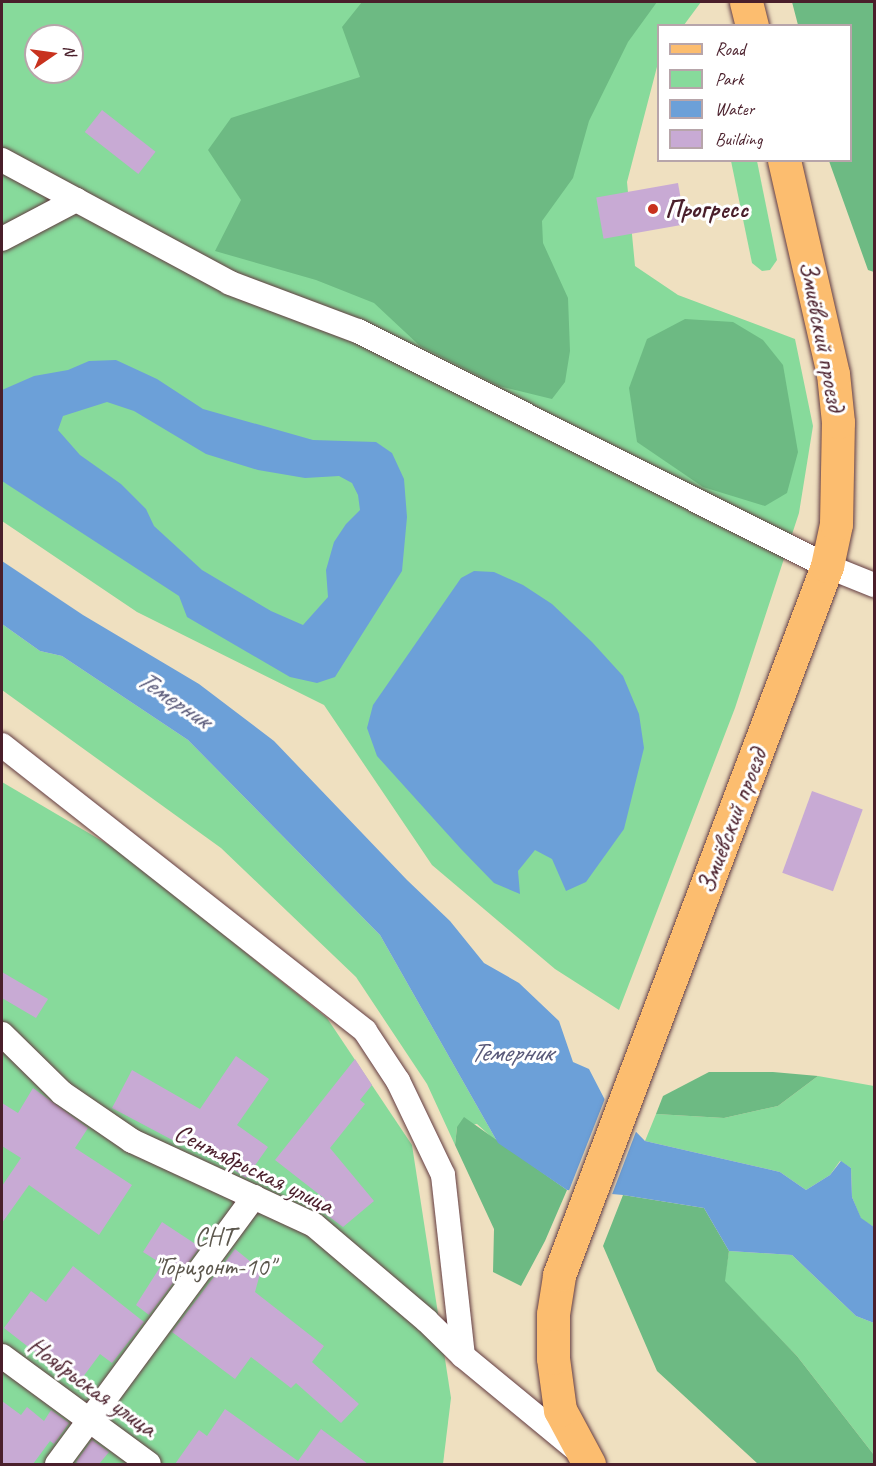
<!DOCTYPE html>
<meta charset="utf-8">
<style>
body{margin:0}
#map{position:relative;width:876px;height:1466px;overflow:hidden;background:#efe0c0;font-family:Caveat,sans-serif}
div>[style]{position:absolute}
.green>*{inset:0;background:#87da9b}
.forest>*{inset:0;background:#6dba83}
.water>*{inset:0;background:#6ca0d8}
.pier>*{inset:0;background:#efe0c0}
.building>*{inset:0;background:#c8aad4;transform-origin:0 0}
.roads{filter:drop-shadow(0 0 2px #633c41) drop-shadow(0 0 2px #633c41)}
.street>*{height:24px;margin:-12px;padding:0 12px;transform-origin:12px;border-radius:12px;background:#fff}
.primary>*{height:33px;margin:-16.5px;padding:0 16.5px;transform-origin:16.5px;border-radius:16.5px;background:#fcbd6f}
.dots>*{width:16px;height:16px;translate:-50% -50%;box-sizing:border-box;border:3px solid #fff;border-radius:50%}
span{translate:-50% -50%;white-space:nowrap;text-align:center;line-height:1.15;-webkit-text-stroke:6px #fff;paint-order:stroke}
.poi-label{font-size:26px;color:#4a1f2b;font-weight:700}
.left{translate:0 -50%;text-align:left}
.street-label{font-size:26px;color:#4a1f2b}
.park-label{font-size:26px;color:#5c574d}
.water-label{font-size:27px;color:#595979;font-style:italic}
.frame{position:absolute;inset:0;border:3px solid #4a1f2b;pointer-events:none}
.legend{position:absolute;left:657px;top:24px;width:195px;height:138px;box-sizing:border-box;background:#fff;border:2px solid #b7a5aa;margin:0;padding:8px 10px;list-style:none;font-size:18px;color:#4a1f2b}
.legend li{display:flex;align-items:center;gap:12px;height:30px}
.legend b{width:30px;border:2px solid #b7a5aa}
.north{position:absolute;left:24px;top:24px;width:60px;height:60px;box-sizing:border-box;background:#fff;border:2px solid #b7a5aa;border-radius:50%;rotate:77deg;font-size:16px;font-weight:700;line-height:24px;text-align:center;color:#4a1f2b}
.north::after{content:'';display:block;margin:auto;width:21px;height:27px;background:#c8321e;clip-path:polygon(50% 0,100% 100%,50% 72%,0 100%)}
</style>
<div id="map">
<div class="green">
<i style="clip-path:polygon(evenodd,2px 2px,701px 2px,684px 25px,658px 26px,658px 63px,627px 182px,635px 266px,678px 295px,795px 339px,813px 426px,799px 513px,735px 708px,619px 1010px,555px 969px,432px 865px,324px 705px,137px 612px,2px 521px,2px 2px,36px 36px,72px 36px,72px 72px,36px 72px,36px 36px)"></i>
<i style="clip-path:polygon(731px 161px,757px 161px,777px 260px,770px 270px,762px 271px,752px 263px)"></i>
<i style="clip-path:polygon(2px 624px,40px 651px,62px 656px,188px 740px,380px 935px,498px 1143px,477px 1124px,457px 1127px,455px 1145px,427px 1084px,356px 977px,221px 848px,2px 690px)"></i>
<i style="clip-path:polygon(2px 782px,121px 852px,327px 1018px,412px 1145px,451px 1398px,443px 1464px,2px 1464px)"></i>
<i style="clip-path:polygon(818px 1076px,874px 1086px,874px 1227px,861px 1219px,852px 1197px,851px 1168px,840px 1161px,830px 1175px,806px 1190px,780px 1172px,645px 1141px,656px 1114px,724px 1118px,778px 1106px)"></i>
<i style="clip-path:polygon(729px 1251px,792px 1255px,856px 1316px,874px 1323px,874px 1455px,797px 1356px,724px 1281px)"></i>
</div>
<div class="forest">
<i style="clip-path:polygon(362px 2px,657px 2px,628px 42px,589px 121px,573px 178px,542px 221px,543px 243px,568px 298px,570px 351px,565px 382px,552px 399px,499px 386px,420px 346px,374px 303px,316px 280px,215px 251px,241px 200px,208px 150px,231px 118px,360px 77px,342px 27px)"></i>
<i style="clip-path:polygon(792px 2px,874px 2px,874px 272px,868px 270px,829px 161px,850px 160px,850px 26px,798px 25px)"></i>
<i style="clip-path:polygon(685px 319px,733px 322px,763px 340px,783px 365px,798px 452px,787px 493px,765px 506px,703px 487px,637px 442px,629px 388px,647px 339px)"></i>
<i style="clip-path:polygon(709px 1072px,773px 1072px,818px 1076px,778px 1106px,724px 1118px,656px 1114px,663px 1096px)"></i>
<i style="clip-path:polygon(464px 1117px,567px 1190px,545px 1241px,521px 1286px,493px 1272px,494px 1229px,455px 1145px,457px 1127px)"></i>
<i style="clip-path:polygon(623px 1195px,704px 1208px,729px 1251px,725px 1281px,797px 1356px,874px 1455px,874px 1464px,758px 1464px,657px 1371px,603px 1246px)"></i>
</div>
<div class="water">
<i style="clip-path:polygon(evenodd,116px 360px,157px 379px,203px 409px,313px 440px,376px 442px,392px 453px,404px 479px,407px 517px,402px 571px,335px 677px,317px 683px,290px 677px,187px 617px,179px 596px,2px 481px,2px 390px,34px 376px,68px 370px,89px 361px,116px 360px,107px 402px,134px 411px,206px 454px,258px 470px,305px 478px,339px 476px,352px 483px,358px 495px,360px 510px,346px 524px,334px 542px,326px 570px,328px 597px,303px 625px,271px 611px,202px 570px,154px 526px,146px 509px,121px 484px,80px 455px,58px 430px,63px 416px,107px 402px)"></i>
<i style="clip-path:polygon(2px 561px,83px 615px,199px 684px,274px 741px,407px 880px,450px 921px,484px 963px,519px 983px,559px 1021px,573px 1062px,589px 1069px,605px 1100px,645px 1141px,780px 1172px,806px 1190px,830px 1175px,841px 1161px,851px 1168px,852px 1197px,861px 1218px,874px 1227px,874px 1323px,856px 1316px,792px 1255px,729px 1251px,704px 1208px,623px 1195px,567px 1190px,498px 1143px,380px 935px,188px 740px,62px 656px,40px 651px,2px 624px)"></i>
<i style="clip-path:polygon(474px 571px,494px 572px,523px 585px,552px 604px,592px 642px,623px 676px,639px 714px,644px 748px,624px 829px,586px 882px,566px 891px,552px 859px,535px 850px,518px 871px,520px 894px,494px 883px,461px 849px,377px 756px,367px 728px,373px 705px,461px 578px)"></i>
</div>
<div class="pier">
<i style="clip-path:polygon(606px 1096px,637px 1129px,611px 1197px,568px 1193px)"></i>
</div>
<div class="building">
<i style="left:102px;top:110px;width:68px;height:28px;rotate:38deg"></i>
<i style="left:678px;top:183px;width:42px;height:83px;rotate:80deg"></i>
<i style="left:812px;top:791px;width:54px;height:87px;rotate:20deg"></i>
<i style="clip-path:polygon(2px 972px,48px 999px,36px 1018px,2px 998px)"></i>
<i style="clip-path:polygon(236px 1056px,269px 1079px,237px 1125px,268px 1147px,246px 1178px,200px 1147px,199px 1149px,181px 1139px,178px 1143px,112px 1108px,132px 1070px,200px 1109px)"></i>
<i style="clip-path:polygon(355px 1059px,372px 1085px,360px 1100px,365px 1104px,330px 1148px,374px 1201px,343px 1227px,316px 1207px,325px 1199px,275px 1160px)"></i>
<i style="clip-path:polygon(33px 1088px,88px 1128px,75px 1148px,132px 1185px,99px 1235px,29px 1185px,2px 1223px,2px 1186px,21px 1158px,2px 1146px,2px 1103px,18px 1113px)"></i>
<i style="clip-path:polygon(162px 1222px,200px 1247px,149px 1315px,136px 1305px,162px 1264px,143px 1252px)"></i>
<i style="clip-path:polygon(235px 1249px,261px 1270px,255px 1292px,324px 1346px,312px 1362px,359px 1404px,341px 1423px,296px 1383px,291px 1388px,251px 1357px,235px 1379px,172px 1332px)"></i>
<i style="clip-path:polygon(73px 1266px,144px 1322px,112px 1363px,100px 1354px,77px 1385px,4px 1328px,31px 1291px,46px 1302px)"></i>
<i style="clip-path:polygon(2px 1401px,21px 1415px,27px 1407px,44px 1421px,51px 1410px,69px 1423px,54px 1444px,50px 1441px,33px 1464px,2px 1464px)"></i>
<i style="clip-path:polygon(225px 1409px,298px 1461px,321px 1429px,368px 1464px,175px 1464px,199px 1430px,207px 1436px)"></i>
<i style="clip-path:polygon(92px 1440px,109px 1452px,99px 1464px,79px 1464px,76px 1462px)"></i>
</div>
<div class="roads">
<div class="street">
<i style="left:2px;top:160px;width:259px;rotate:28.3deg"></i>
<i style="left:230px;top:283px;width:137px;rotate:20.6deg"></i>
<i style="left:358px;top:331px;width:525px;rotate:26.61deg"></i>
<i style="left:827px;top:566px;width:51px;rotate:22deg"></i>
<i style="left:2px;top:239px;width:84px;rotate:-27.8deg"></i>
<i style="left:2px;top:745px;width:462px;rotate:38.2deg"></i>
<i style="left:365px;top:1031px;width:60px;rotate:56.6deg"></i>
<i style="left:398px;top:1081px;width:104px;rotate:64.4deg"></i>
<i style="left:443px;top:1175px;width:182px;rotate:83.7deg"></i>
<i style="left:2px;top:1034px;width:84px;rotate:44.5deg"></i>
<i style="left:62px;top:1093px;width:85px;rotate:34.4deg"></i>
<i style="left:132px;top:1141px;width:200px;rotate:24.8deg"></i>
<i style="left:314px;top:1225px;width:148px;rotate:40.3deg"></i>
<i style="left:427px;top:1321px;width:50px;rotate:44.2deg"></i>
<i style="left:463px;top:1356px;width:146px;rotate:39.5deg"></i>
<i style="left:2px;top:1356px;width:182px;rotate:36.3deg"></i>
<i style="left:57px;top:1464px;width:332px;rotate:-53.6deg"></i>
</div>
<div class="primary">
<i style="left:746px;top:2px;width:25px;rotate:76deg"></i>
<i style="left:589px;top:1464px;width:61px;rotate:-118.2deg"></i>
<i style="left:560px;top:1410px;width:52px;rotate:-97.7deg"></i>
<i style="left:553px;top:1358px;width:44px;rotate:-90deg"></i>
<i style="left:553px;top:1314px;width:39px;rotate:-81deg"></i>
<i style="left:559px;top:1275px;width:758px;rotate:-69.29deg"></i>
<i style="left:827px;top:566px;width:43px;rotate:-77.9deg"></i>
<i style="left:836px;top:524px;width:102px;rotate:-88.9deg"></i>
<i style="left:838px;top:422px;width:48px;rotate:-95.9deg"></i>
<i style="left:833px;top:374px;width:220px;rotate:-102.9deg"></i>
</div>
</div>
<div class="dots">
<i style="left:653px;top:209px;background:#c8321e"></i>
</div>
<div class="poi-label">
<span class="left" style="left:665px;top:209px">Прогресс</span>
</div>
<div class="street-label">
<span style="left:822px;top:336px;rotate:79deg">Змиёвский проезд</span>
<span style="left:732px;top:821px;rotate:-69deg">Змиёвский проезд</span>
<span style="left:254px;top:1169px;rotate:26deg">Сентябрьская улица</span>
<span style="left:92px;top:1387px;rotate:36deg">Ноябрьская улица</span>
</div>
<div class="park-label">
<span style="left:214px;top:1252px">СНТ<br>"Горизонт-10"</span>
</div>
<div class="water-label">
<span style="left:174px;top:699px;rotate:34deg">Темерник</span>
<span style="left:511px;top:1053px">Темерник</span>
</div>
<div class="frame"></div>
<ul class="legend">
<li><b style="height:8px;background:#fcbd6f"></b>Road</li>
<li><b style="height:16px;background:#87da9b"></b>Park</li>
<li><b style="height:16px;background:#6ca0d8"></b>Water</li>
<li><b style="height:16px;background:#c8aad4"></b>Building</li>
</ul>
<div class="north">N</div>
</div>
